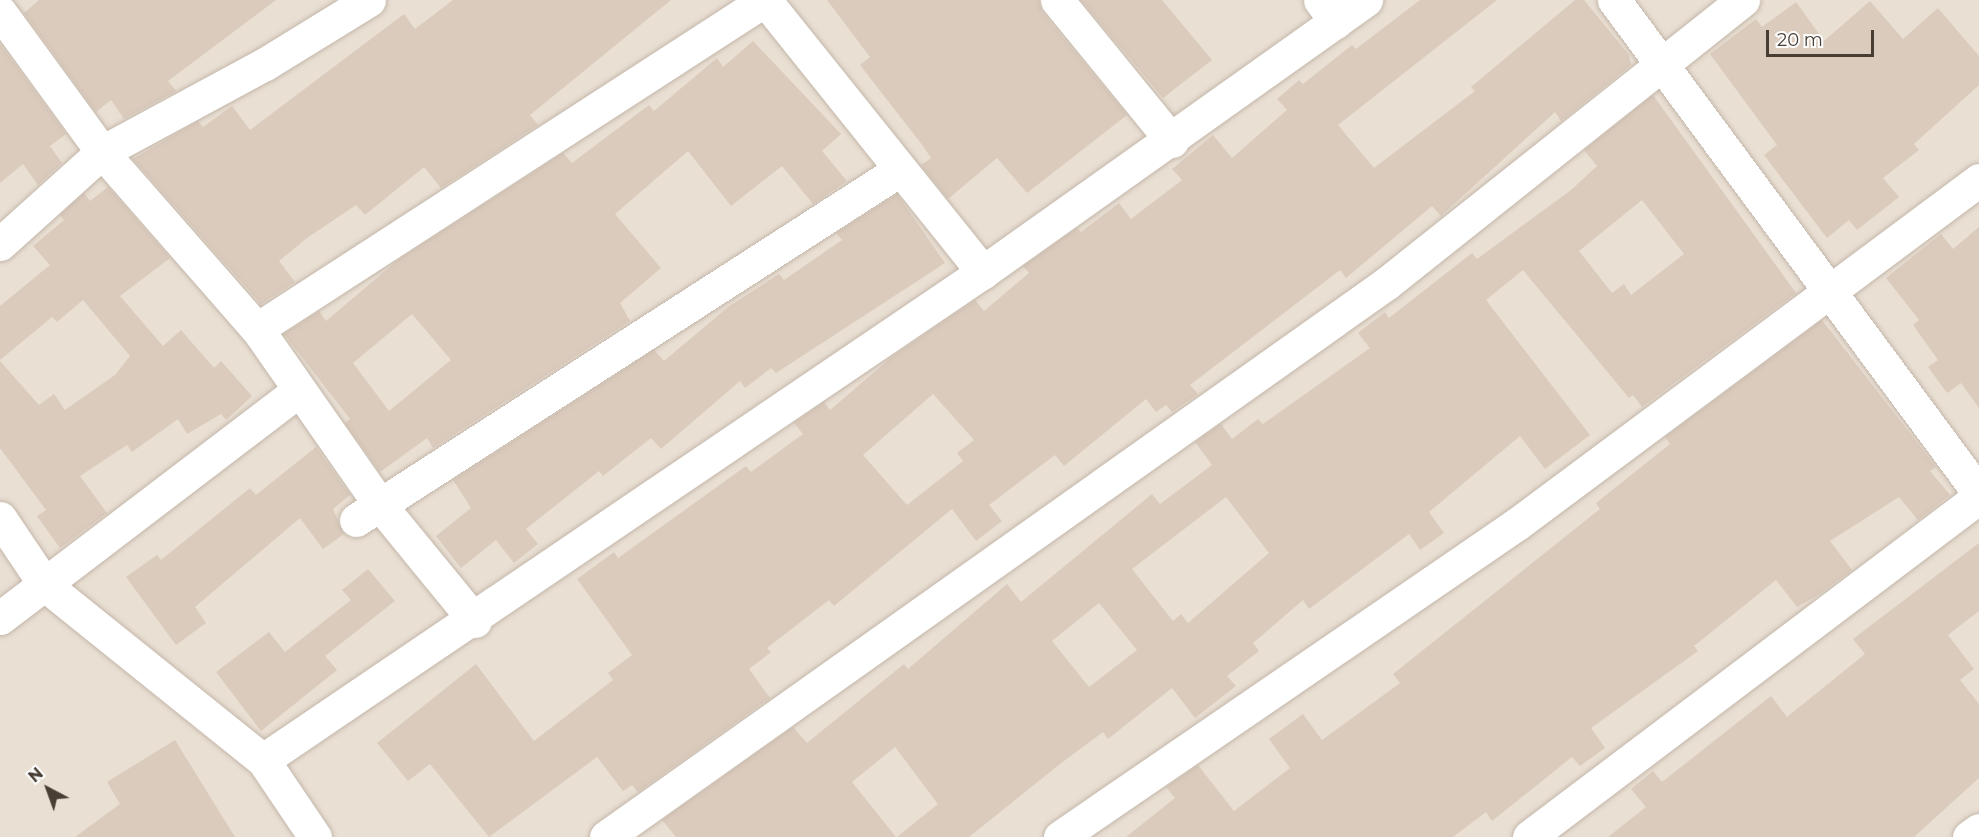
<!DOCTYPE html>
<style>
body{margin:0}
#map{position:relative;width:1979px;height:837px;overflow:hidden;background:#f5eee6;font-family:Montserrat,sans-serif}
div>[style]{position:absolute}
.residential>*{inset:0;background:#e9dfd3;transform-origin:0 0}
.building>*{inset:0;background:#dbcbbd}
.roads{filter:drop-shadow(0 0 2px #c4b7aa) drop-shadow(0 0 2px #c4b7aa)}
.street>*{height:33px;margin:-16.5px;padding:0 16.5px;transform-origin:16.5px;border-radius:16.5px;background:#fff}
span{translate:-50% -50%;white-space:nowrap;text-align:center;line-height:1.15;-webkit-text-stroke:5px #fff;paint-order:stroke}
.north{position:absolute;left:18px;top:759px;width:60px;height:60px;-webkit-text-stroke:4px #fff;paint-order:stroke;rotate:319deg;font-size:16px;font-weight:700;line-height:24px;text-align:center;color:#483e34}
.north::after{content:'';display:block;margin:auto;width:21px;height:27px;background:#483e34;clip-path:polygon(50% 0,100% 100%,50% 72%,0 100%)}
.scale{position:absolute;left:1766px;top:30px;width:108px;height:27px;box-sizing:border-box;border:3px solid #483e34;border-top:0;padding-left:8px;font-size:18px;line-height:21px;white-space:nowrap;color:#483e34;-webkit-text-stroke:4px #fff;paint-order:stroke}
</style>
<div id="map">
<div class="residential">
<i style="left:0;top:0;width:1979px;height:837px"></i>
</div>
<div class="building">
<i style="clip-path:polygon(39px 0,276px 0,168px 81px,176px 91px,124px 119px,111px 100px,96px 112px,24px 13px)"></i>
<i style="clip-path:polygon(453px 0,671px 0,530px 115px,538px 125px,441px 188px,424px 167px,365px 215px,356px 205px,307px 238px,279px 261px,295px 282px,261px 304px,133px 159px,198px 121px,203px 127px,232px 106px,250px 130px,404px 14px,415px 29px)"></i>
<i style="clip-path:polygon(827px 0,1039px 0,1042px 12px,1127px 115px,1027px 193px,997px 158px,948px 199px,921px 165px,931px 158px,923px 146px,860px 65px,870px 57px)"></i>
<i style="clip-path:polygon(1081px 0,1162px 0,1212px 60px,1163px 98px)"></i>
<i style="clip-path:polygon(evenodd,1420px 0,1497px 0,1338px 125px,1374px 168px,1475px 91px,1471px 87px,1575px 0,1584px 0,1629px 55px,1631px 65px,1561px 121px,1555px 112px,1441px 216px,1432px 206px,1346px 278px,1340px 270px,1190px 385px,1198px 394px,1172px 412px,1166px 405px,1156px 412px,1146px 399px,1064px 466px,1055px 455px,989px 505px,1002px 521px,976px 541px,952px 509px,834px 606px,829px 600px,767px 648px,771px 652px,749px 669px,770px 698px,638px 792px,632px 785px,623px 791px,597px 757px,489px 837px,430px 764px,408px 781px,377px 743px,476px 664px,534px 741px,613px 680px,608px 673px,632px 655px,577px 579px,614px 552px,618px 558px,746px 466px,751px 472px,803px 434px,794px 423px,824px 402px,830px 410px,893px 356px,975px 300px,984px 311px,1029px 273px,1023px 266px,1077px 228px,1081px 232px,1119px 203px,1131px 219px,1182px 180px,1172px 169px,1213px 135px,1232px 158px,1287px 110px,1277px 99px,1299px 80px,1303px 84px,1352px 45px,1356px 49px,1420px 0,933px 394px,974px 440px,957px 453px,963px 461px,907px 505px,863px 455px,933px 394px)"></i>
<i style="clip-path:polygon(1870px 1px,1903px 39px,1938px 8px,1979px 56px,1979px 85px,1914px 144px,1919px 150px,1883px 178px,1899px 197px,1857px 230px,1849px 220px,1827px 238px,1764px 155px,1777px 145px,1710px 54px,1756px 19px,1762px 27px,1796px 2px,1824px 41px)"></i>
<i style="clip-path:polygon(evenodd,753px 41px,841px 134px,822px 151px,847px 181px,813px 204px,782px 166px,731px 206px,688px 151px,615px 214px,661px 268px,620px 303px,630px 321px,433px 448px,427px 438px,380px 472px,345px 423px,350px 419px,284px 334px,319px 311px,326px 321px,398px 260px,563px 153px,572px 163px,649px 105px,654px 111px,717px 58px,723px 67px,753px 41px,412px 314px,451px 360px,389px 411px,353px 363px,412px 314px)"></i>
<i style="clip-path:polygon(0 44px,66px 134px,50px 146px,62px 163px,38px 185px,23px 164px,0 183px)"></i>
<i style="clip-path:polygon(evenodd,1653px 95px,1796px 293px,1642px 407px,1633px 395px,1629px 398px,1523px 270px,1486px 300px,1590px 435px,1545px 469px,1520px 436px,1429px 512px,1444px 533px,1420px 550px,1409px 534px,1309px 609px,1303px 600px,1253px 643px,1259px 651px,1227px 676px,1236px 686px,1195px 718px,1172px 688px,1108px 739px,1103px 732px,1060px 764px,969px 837px,897px 837px,938px 804px,895px 747px,852px 782px,896px 837px,676px 837px,662px 820px,793px 727px,807px 743px,904px 664px,908px 669px,1007px 584px,1021px 602px,1152px 494px,1160px 504px,1212px 465px,1195px 442px,1221px 424px,1232px 439px,1258px 419px,1263px 424px,1370px 348px,1358px 333px,1385px 312px,1389px 318px,1472px 253px,1477px 259px,1571px 190px,1597px 166px,1584px 150px,1653px 95px,1642px 200px,1684px 254px,1631px 295px,1624px 284px,1612px 293px,1579px 251px,1642px 200px,1653px 95px,1226px 497px,1269px 553px,1188px 623px,1181px 614px,1173px 621px,1132px 569px,1226px 497px,1653px 95px,1099px 603px,1137px 650px,1089px 687px,1052px 641px,1099px 603px)"></i>
<i style="clip-path:polygon(108px 187px,170px 258px,120px 296px,163px 346px,181px 330px,214px 368px,221px 361px,252px 396px,226px 420px,221px 414px,187px 434px,178px 419px,132px 452px,127px 445px,80px 476px,107px 513px,60px 548px,37px 516px,46px 510px,0 448px,0 361px,39px 405px,54px 394px,65px 410px,115px 375px,130px 356px,83px 300px,57px 322px,52px 317px,0 360px,0 306px,50px 265px,33px 246px,64px 220px,60px 215px,84px 193px,90px 201px)"></i>
<i style="clip-path:polygon(897px 194px,945px 263px,776px 373px,771px 368px,745px 388px,740px 381px,661px 449px,651px 438px,603px 476px,599px 471px,526px 529px,538px 544px,514px 563px,496px 540px,461px 568px,436px 536px,471px 508px,453px 480px,654px 350px,664px 361px,728px 307px,779px 274px,784px 280px,842px 240px,836px 233px)"></i>
<i style="clip-path:polygon(1979px 227px,1979px 408px,1961px 383px,1947px 393px,1928px 367px,1938px 360px,1913px 325px,1919px 320px,1886px 278px,1941px 234px,1953px 249px)"></i>
<i style="clip-path:polygon(1822px 320px,1936px 467px,1930px 471px,1950px 495px,1918px 520px,1899px 497px,1830px 541px,1852px 570px,1818px 595px,1797px 607px,1776px 580px,1694px 646px,1698px 651px,1591px 728px,1605px 748px,1580px 766px,1572px 757px,1492px 821px,1486px 812px,1453px 837px,1126px 837px,1175px 798px,1166px 787px,1198px 765px,1234px 811px,1290px 768px,1269px 739px,1303px 714px,1322px 740px,1400px 683px,1393px 674px,1600px 509px,1596px 503px,1670px 444px,1665px 437px)"></i>
<i style="clip-path:polygon(316px 447px,350px 495px,333px 509px,344px 534px,323px 549px,300px 518px,195px 607px,206px 623px,176px 645px,126px 577px,157px 555px,161px 560px,250px 488px,256px 495px)"></i>
<i style="clip-path:polygon(1979px 543px,1979px 611px,1948px 635px,1974px 669px,1960px 680px,1979px 704px,1979px 778px,1914px 837px,1608px 837px,1646px 807px,1631px 789px,1653px 771px,1662px 782px,1771px 696px,1787px 717px,1865px 654px,1853px 639px)"></i>
<i style="clip-path:polygon(368px 569px,395px 601px,325px 656px,337px 670px,261px 731px,216px 672px,269px 632px,285px 652px,351px 600px,342px 590px)"></i>
<i style="clip-path:polygon(175px 740px,235px 837px,75px 837px,120px 804px,107px 782px)"></i>
</div>
<div class="roads">
<div class="street">
<i style="left:1057px;top:0;width:182px;rotate:50.8deg"></i>
<i style="left:1320px;top:0;width:27px;rotate:54deg"></i>
<i style="left:1614px;top:0;width:613px;rotate:53.49deg"></i>
<i style="left:0;top:12px;width:173px;rotate:53.9deg"></i>
<i style="left:102px;top:152px;width:235px;rotate:48.8deg"></i>
<i style="left:0;top:244px;width:137px;rotate:-42deg"></i>
<i style="left:102px;top:152px;width:185px;rotate:-28.4deg"></i>
<i style="left:265px;top:64px;width:122px;rotate:-31.6deg"></i>
<i style="left:0;top:518px;width:81px;rotate:56.1deg"></i>
<i style="left:45px;top:585px;width:280px;rotate:38.8deg"></i>
<i style="left:263px;top:760px;width:93px;rotate:56deg"></i>
<i style="left:356px;top:520px;width:645px;rotate:-32.78deg"></i>
<i style="left:0;top:618px;width:376px;rotate:-37.3deg"></i>
<i style="left:475px;top:621px;width:150px;rotate:-129.3deg"></i>
<i style="left:380px;top:505px;width:215px;rotate:-124.9deg"></i>
<i style="left:257px;top:329px;width:605px;rotate:-32.93deg"></i>
<i style="left:765px;top:0;width:349px;rotate:51.3deg"></i>
<i style="left:263px;top:760px;width:870px;rotate:-34.13deg"></i>
<i style="left:983px;top:272px;width:470px;rotate:-35.4deg"></i>
<i style="left:606px;top:837px;width:958px;rotate:-35.35deg"></i>
<i style="left:1387px;top:283px;width:455px;rotate:-38.5deg"></i>
<i style="left:1060px;top:837px;width:554px;rotate:-34.41deg"></i>
<i style="left:1517px;top:524px;width:576px;rotate:-36.67deg"></i>
<i style="left:1529px;top:837px;width:564px;rotate:-37.07deg"></i>
<i style="left:1969px;top:837px;width:12px;rotate:-35deg"></i>
</div>
</div>
<div class="north">N</div>
<div class="scale">20 m</div>
</div>
